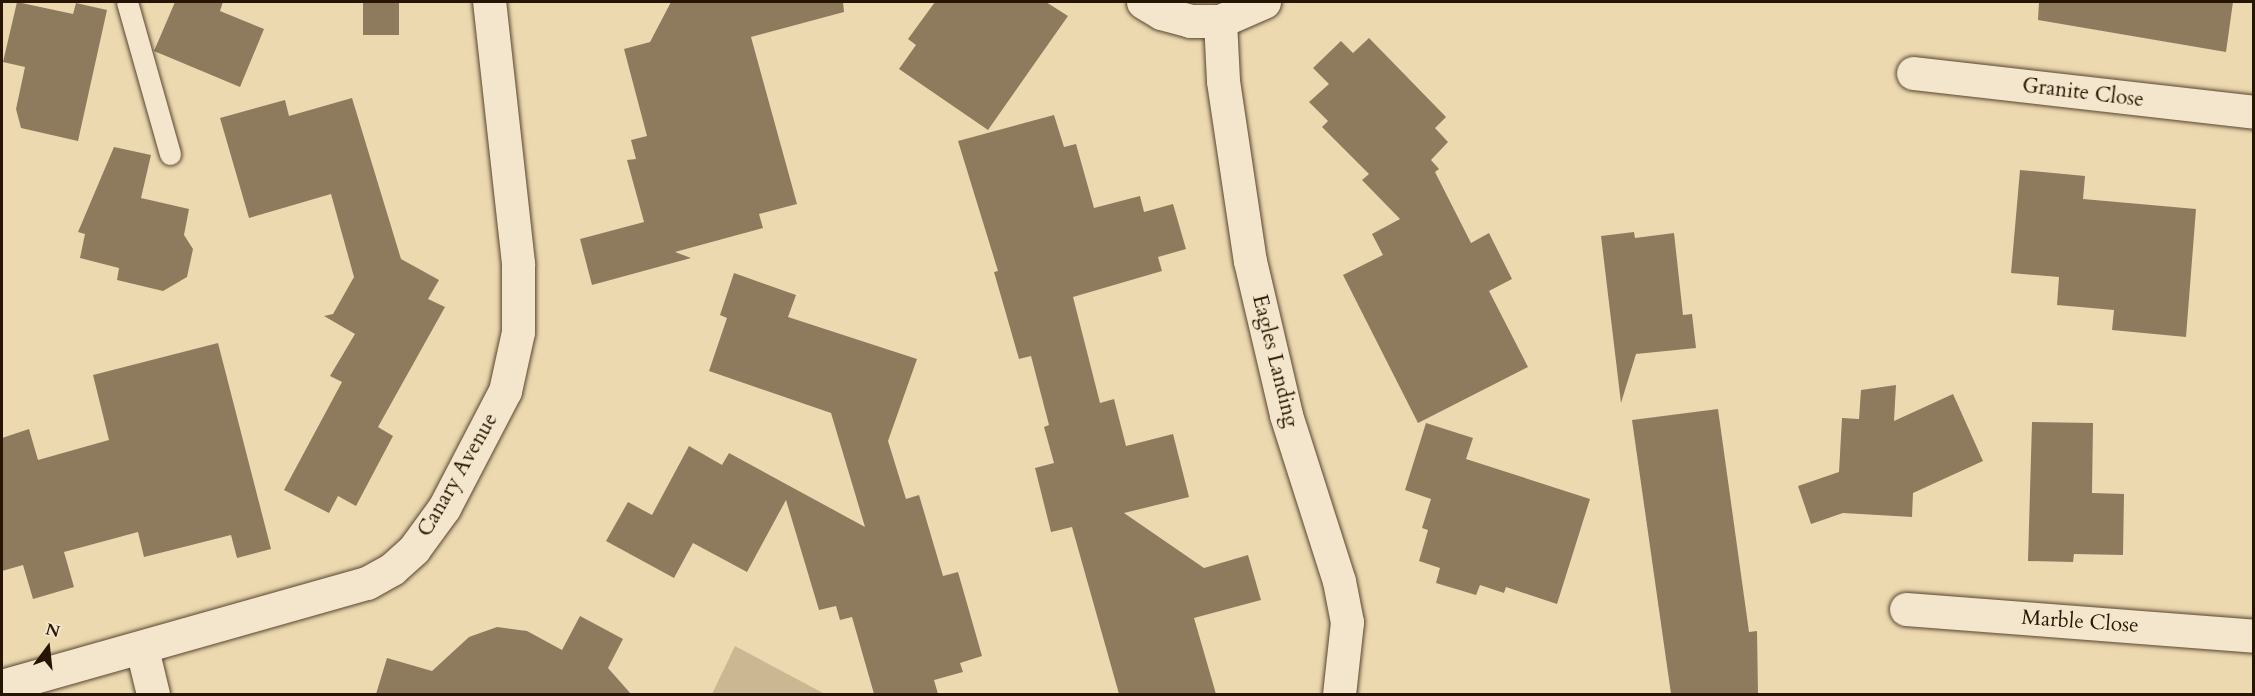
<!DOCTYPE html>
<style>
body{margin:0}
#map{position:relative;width:2255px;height:696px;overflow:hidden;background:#edd9b0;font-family:Cardo,serif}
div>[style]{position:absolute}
.green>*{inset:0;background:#cbb893}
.building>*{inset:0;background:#8e7b5d;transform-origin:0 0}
.roads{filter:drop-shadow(0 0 2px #58462e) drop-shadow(0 0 2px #58462e)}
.service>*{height:21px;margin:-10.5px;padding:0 10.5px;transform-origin:10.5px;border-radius:10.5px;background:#f3e6cc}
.minor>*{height:33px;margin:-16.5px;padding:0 16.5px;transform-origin:16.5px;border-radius:16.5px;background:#f3e6cc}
span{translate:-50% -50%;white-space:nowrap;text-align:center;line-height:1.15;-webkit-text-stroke:4.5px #f3e6cc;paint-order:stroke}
.street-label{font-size:21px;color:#271503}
.frame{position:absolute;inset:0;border:3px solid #271503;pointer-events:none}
.north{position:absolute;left:18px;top:618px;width:60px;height:60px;-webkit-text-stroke:4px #f3e6cc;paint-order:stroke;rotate:15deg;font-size:16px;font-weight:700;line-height:24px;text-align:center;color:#271503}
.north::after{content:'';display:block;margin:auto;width:21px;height:27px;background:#271503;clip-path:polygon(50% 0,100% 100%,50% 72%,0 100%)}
</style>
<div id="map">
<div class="green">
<i style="clip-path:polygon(735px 646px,825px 694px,712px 694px)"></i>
</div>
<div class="building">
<i style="clip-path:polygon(17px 2px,73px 14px,76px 3px,107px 10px,78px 141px,21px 128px,16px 109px,25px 67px,3px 62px)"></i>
<i style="clip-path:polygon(175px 2px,223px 2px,220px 11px,264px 29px,240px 87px,154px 51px)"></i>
<i style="left:363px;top:2px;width:36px;height:33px"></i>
<i style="clip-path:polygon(671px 2px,843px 2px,844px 12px,751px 37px,797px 204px,759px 214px,763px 228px,675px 252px,691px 258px,592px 285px,580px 239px,644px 222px,627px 160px,636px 159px,631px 140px,647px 136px,624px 49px,650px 42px)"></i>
<i style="clip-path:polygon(935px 2px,1046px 2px,1068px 16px,988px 130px,899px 69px,916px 45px,908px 39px)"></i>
<i style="clip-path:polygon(2039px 2px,2233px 2px,2226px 52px,2038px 20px)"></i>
<i style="clip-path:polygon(1369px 38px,1446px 117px,1435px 128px,1448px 142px,1431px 160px,1439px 169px,1435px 172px,1471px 243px,1489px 233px,1512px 279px,1489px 291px,1528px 367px,1418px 423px,1343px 275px,1383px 255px,1372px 234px,1400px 219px,1362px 180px,1369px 174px,1322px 127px,1328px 121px,1309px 102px,1329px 84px,1313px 68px,1341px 41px,1353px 53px)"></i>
<i style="clip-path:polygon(352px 98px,401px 259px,439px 280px,428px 299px,445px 307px,378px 427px,393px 436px,356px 506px,338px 496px,329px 513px,284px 490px,342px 382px,330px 376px,355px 334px,324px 316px,333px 314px,354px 277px,331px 194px,249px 218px,220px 118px,285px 100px,289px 116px)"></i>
<i style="clip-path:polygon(1054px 115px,1064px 147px,1076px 144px,1094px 208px,1140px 196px,1144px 212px,1173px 204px,1186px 249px,1158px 257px,1162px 271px,1073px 297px,1100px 403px,1114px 399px,1126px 446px,1173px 434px,1189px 497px,1124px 513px,1204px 568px,1248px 555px,1261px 600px,1194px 618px,1216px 694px,1119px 694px,1072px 527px,1051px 532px,1035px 468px,1054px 463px,1044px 427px,1049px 425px,1031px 356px,1019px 359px,994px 272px,998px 271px,958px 141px)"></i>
<i style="clip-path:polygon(114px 147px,151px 155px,141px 198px,189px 209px,184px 235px,193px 249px,187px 277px,163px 291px,117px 280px,119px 268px,80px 258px,85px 234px,78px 232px)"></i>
<i style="clip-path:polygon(2020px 170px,2085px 176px,2083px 199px,2196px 209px,2186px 337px,2112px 330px,2114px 310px,2057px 305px,2059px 277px,2011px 273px)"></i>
<i style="clip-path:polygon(1634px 232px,1635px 238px,1674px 233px,1683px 315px,1692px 314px,1696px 348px,1636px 354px,1621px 403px,1601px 236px)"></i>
<i style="clip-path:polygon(734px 273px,796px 295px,788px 317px,917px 359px,888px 441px,906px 499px,919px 495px,943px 576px,958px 572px,982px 656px,960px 663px,963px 672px,934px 680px,938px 694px,874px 694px,852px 617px,840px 620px,836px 606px,819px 610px,786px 500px,747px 572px,693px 543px,674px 578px,606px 541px,628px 502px,652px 515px,689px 446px,722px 465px,729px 453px,865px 527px,831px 413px,709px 371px,727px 318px,720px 315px)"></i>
<i style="clip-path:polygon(218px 343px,271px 549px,237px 558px,231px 535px,144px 557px,138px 532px,64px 552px,74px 587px,33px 599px,23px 565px,2px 571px,2px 438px,29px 429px,38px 460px,109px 440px,93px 375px)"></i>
<i style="clip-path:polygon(1896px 385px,1894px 421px,1953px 394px,1983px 461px,1913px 493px,1912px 517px,1843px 513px,1811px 524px,1798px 486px,1839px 472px,1842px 418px,1859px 419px,1861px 390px)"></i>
<i style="clip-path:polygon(1718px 409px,1749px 632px,1757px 631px,1758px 694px,1671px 694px,1632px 420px)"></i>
<i style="clip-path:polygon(2032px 422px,2093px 423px,2092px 493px,2124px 494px,2123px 555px,2074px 554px,2073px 562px,2028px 561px)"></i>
<i style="clip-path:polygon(1426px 423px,1473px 438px,1466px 459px,1590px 499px,1557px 604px,1506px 587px,1504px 593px,1480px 585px,1476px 595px,1436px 583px,1440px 568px,1419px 561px,1428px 530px,1422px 528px,1431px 499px,1405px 490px)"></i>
<i style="clip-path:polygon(580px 616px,623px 639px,608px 668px,631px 694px,376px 694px,387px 658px,432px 671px,469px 637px,497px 627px,527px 631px,562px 650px)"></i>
</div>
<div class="roads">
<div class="service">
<i style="left:127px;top:2px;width:158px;rotate:74.2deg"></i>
</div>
<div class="minor">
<i style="left:1143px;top:2px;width:21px;rotate:31deg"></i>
<i style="left:1161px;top:13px;width:30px;rotate:15deg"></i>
<i style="left:1190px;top:21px;width:30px"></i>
<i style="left:1220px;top:21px;width:48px;rotate:-23.4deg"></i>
<i style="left:1220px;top:21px;width:60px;rotate:87.1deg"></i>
<i style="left:1223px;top:81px;width:182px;rotate:81.5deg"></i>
<i style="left:1250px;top:261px;width:158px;rotate:76.8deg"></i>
<i style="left:1286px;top:415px;width:174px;rotate:72.3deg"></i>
<i style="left:1339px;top:581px;width:42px;rotate:79deg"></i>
<i style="left:1347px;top:622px;width:72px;rotate:96.3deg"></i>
<i style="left:1913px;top:73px;width:343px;rotate:6.5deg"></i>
<i style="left:1906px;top:609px;width:349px;rotate:4.4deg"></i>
<i style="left:142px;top:649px;width:46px;rotate:76.3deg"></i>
<i style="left:2px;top:686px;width:379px;rotate:-15.8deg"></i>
<i style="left:367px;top:583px;width:29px;rotate:-29deg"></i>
<i style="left:392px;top:569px;width:30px;rotate:-42deg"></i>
<i style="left:414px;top:549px;width:51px;rotate:-53.8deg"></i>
<i style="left:444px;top:508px;width:132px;rotate:-62.5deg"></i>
<i style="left:505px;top:391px;width:60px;rotate:-77.6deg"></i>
<i style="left:518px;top:332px;width:69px;rotate:-90deg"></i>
<i style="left:518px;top:263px;width:263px;rotate:-96.3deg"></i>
</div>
</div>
<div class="street-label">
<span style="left:2083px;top:93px;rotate:7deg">Granite Close</span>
<span style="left:1275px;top:361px;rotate:76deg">Eagles Landing</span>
<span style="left:458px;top:475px;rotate:-60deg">Canary Avenue</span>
<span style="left:2080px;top:622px;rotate:4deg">Marble Close</span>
</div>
<div class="frame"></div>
<div class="north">N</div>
</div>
